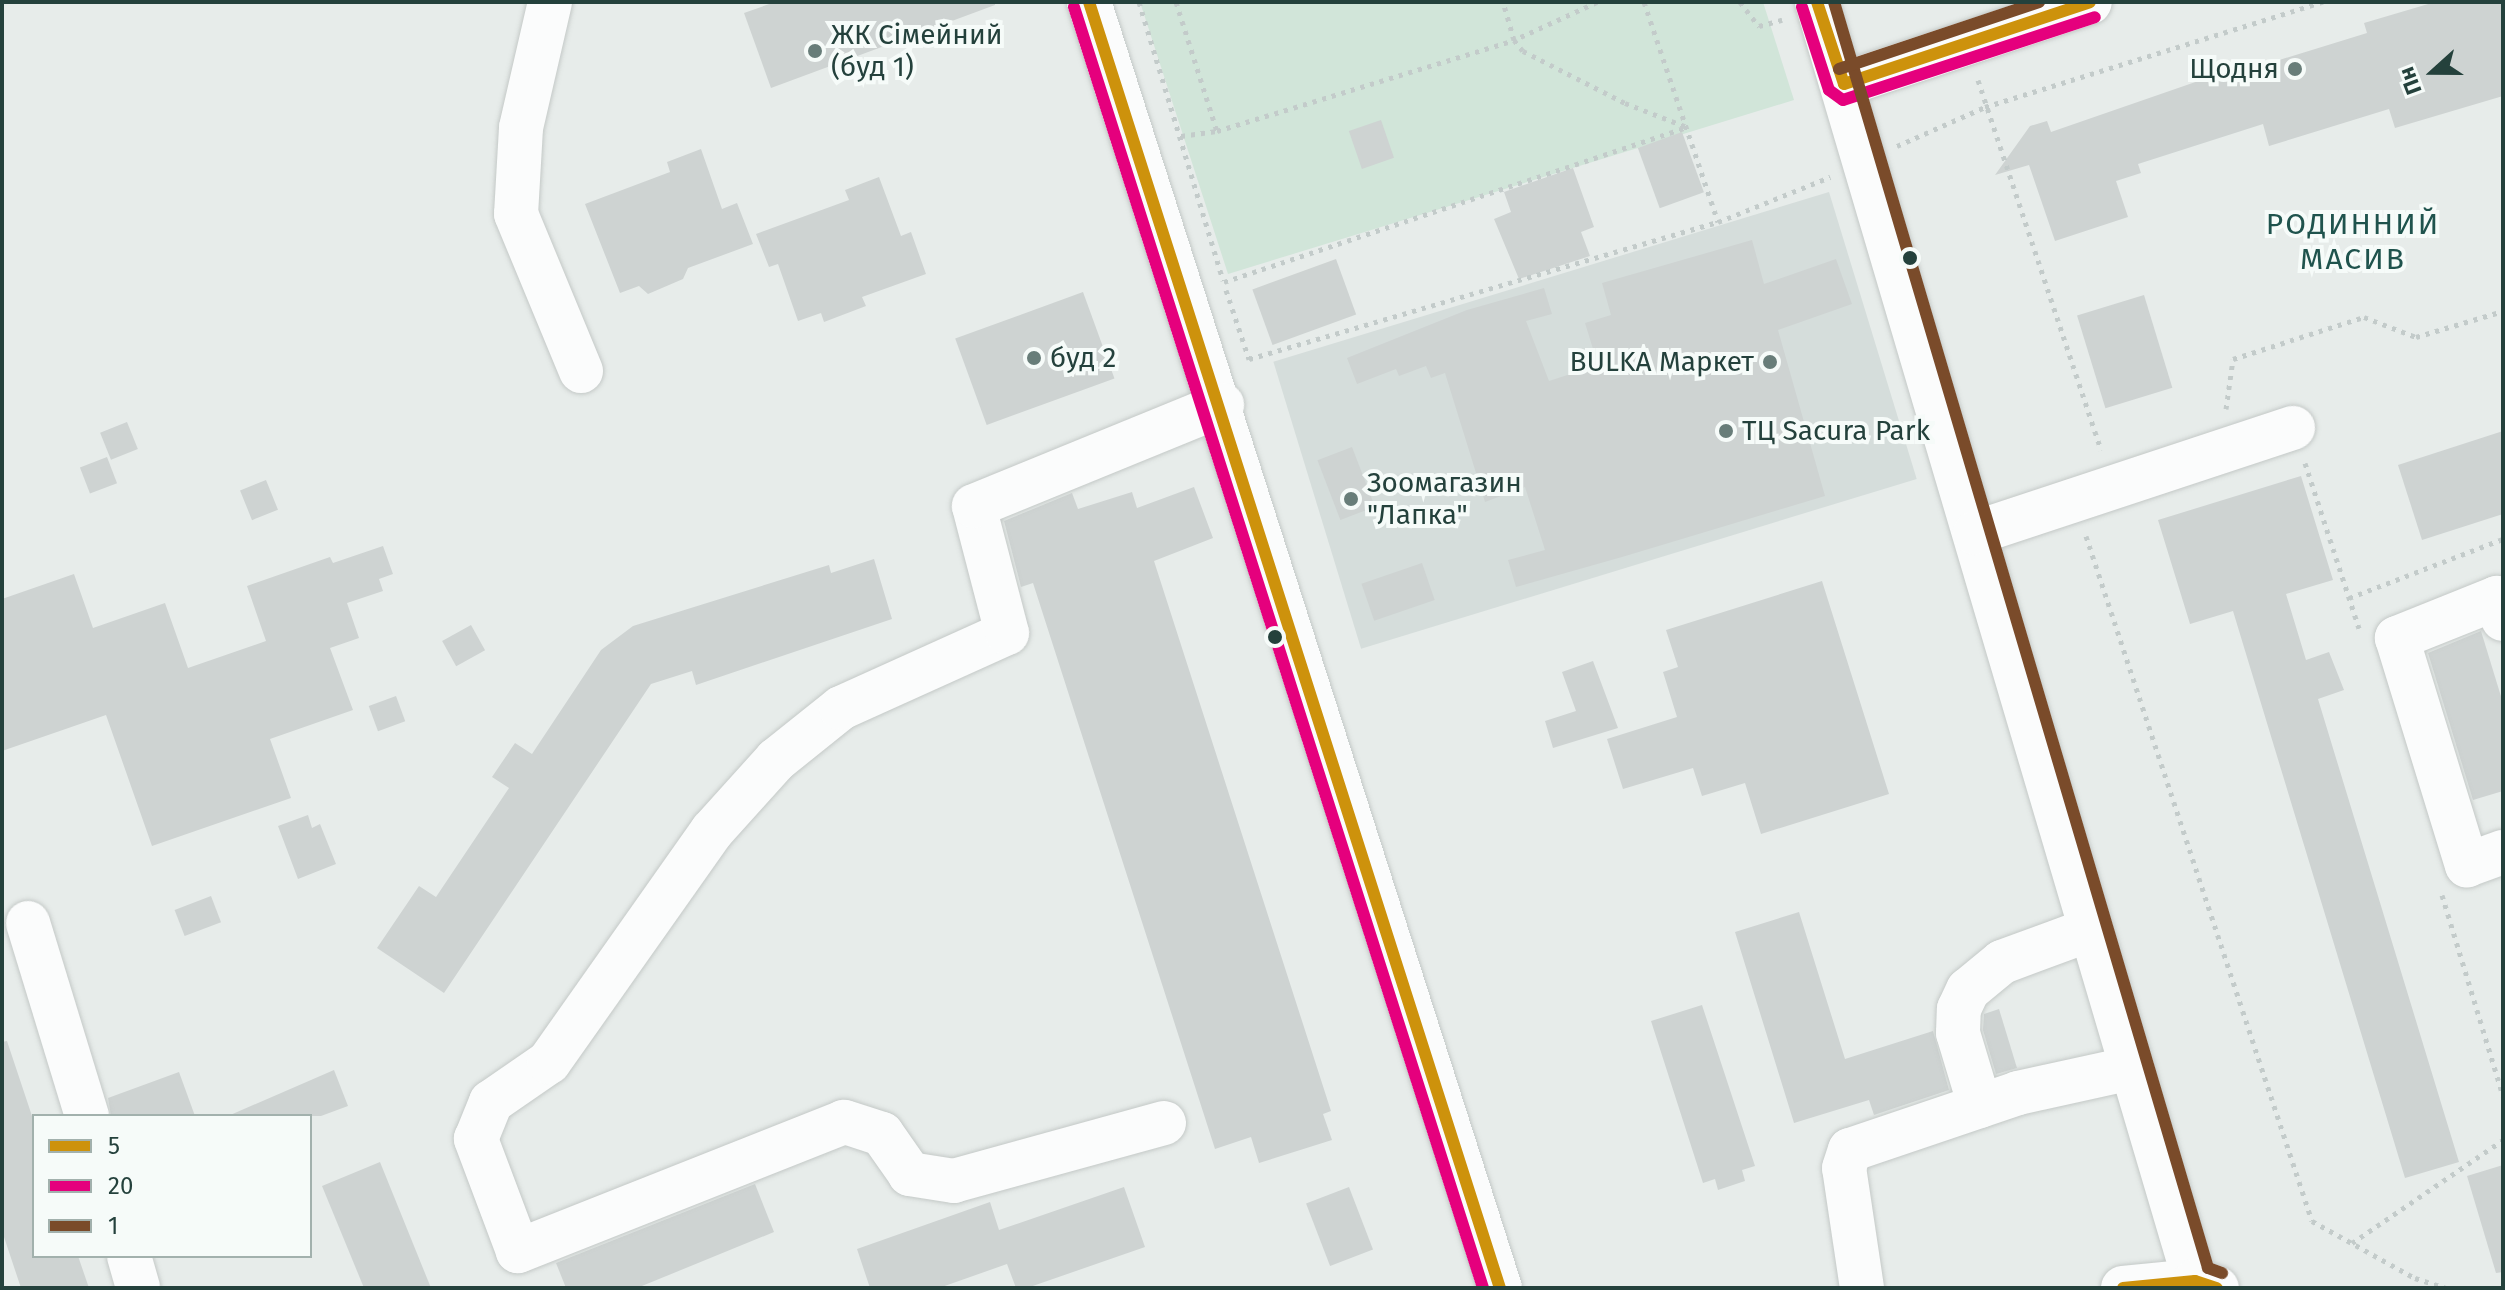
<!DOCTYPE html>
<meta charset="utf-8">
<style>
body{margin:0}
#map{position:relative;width:2505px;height:1290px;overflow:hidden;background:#e7ecea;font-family:"Fira Sans",sans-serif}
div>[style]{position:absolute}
.built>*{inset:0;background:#d5dddb;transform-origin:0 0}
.green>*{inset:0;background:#d1e5d9}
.building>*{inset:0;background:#ced3d2;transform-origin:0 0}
.path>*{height:5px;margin-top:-2.5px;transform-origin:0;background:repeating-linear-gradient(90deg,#c3cbca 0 4px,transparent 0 10px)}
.roads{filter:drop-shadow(0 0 2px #c4c9c7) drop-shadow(0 0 2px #c4c9c7)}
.minor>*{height:44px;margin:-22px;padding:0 22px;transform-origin:22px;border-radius:22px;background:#fbfcfc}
.bus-1>*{height:12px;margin:-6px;padding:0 6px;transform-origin:6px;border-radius:6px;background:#cd920c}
.bus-2>*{height:12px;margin:-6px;padding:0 6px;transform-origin:6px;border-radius:6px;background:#e5007d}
.bus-3>*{height:12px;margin:-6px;padding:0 6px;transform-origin:6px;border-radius:6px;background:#7a4b2a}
.dots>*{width:22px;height:22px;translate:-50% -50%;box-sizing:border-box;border:4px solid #f6fbf9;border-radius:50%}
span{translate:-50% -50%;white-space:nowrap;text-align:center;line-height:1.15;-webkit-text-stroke:8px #f6fbf9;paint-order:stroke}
.poi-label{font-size:28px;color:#24413c}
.left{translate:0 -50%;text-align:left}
.right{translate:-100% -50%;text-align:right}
.neighbourhood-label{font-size:30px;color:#1f534d;letter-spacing:2px}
.frame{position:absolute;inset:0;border:4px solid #24413c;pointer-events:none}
.legend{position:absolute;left:32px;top:1114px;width:280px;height:144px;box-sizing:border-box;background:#f6fbf9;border:2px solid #a2b1ad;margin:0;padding:10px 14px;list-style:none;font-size:24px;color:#24413c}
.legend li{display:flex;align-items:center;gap:16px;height:40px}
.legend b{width:40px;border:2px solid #a2b1ad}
.north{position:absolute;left:2393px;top:32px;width:80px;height:80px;-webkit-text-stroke:6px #f6fbf9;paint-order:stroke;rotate:249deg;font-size:22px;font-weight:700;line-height:32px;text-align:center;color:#24413c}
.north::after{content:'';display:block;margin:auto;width:28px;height:36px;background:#24413c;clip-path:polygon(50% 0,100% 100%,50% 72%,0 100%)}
</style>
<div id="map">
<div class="built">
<i style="left:1829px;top:192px;width:300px;height:581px;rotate:73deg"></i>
</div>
<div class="green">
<i style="clip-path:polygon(1140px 2px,1763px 2px,1794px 100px,1228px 274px)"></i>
</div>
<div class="building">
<i style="clip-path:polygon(775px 2px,995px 2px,995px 5px,771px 88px,744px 13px)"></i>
<i style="clip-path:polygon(2435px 2px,2503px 2px,2503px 96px,2395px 128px,2389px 109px,2269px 146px,2263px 124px,2138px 164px,2141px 173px,2116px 181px,2128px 217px,2055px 241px,2029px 165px,1995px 175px,2030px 126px,2047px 121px,2051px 132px,2233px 69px,2234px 74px,2367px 33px,2364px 23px)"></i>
<i style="left:1381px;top:120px;width:40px;height:34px;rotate:71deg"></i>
<i style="left:1682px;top:132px;width:64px;height:47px;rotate:70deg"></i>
<i style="clip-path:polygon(701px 149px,722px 209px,737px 203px,753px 244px,688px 268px,683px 279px,648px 294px,639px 286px,620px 293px,585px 204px,670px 172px,667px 162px)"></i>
<i style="clip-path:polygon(1573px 168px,1594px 227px,1581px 232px,1590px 256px,1519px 279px,1494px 219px,1511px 212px,1504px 192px)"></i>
<i style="clip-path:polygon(879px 177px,901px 236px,911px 232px,926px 274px,862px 297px,866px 306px,824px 322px,821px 313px,798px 321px,778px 264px,769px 267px,756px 234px,849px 200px,845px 190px)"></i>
<i style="clip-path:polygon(1752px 240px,1764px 284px,1836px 259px,1852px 304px,1778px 330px,1825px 496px,1622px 557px,1516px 587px,1508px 560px,1545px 550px,1525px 487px,1485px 502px,1445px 373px,1431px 378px,1426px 366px,1399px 376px,1396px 369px,1357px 384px,1347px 358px,1467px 310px,1544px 288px,1552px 314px,1526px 321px,1549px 381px,1598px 365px,1585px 323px,1611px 315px,1602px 283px)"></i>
<i style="left:1336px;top:259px;width:59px;height:89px;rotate:70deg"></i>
<i style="left:1083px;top:292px;width:92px;height:136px;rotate:70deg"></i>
<i style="left:2144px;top:295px;width:97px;height:70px;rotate:73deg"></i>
<i style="left:127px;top:422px;width:29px;height:29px;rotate:68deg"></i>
<i style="clip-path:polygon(2503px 431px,2503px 514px,2422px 540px,2398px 465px)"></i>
<i style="left:1352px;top:447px;width:64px;height:37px;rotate:69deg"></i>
<i style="left:107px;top:457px;width:28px;height:29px;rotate:69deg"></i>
<i style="clip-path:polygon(2301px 476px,2333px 580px,2286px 594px,2306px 660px,2329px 652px,2344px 690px,2318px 699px,2459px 1162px,2405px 1178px,2233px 611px,2190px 624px,2158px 520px)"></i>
<i style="left:266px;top:480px;width:32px;height:28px;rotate:68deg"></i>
<i style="clip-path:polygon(1194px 487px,1213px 538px,1154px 561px,1331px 1111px,1323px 1114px,1332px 1140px,1259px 1163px,1251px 1137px,1215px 1149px,1033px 583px,1021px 587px,1004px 521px,1072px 493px,1078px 509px,1132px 492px,1137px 508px)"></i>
<i style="clip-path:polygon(383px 546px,393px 574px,379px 579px,383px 591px,347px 603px,359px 638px,330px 648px,353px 710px,270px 739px,291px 798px,152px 846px,106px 715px,2px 751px,2px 599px,74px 574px,93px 628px,165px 603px,188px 668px,266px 641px,247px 586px,330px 557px,333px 563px)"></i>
<i style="clip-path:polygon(874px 559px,892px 619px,696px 685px,692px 671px,651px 684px,444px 993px,377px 948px,419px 886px,436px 897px,509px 788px,492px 777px,515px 743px,532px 754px,601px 650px,633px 626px,829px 565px,831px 573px)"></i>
<i style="left:1422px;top:563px;width:39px;height:64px;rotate:71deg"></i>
<i style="clip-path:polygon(1822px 581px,1889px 794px,1761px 834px,1745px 783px,1702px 796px,1693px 768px,1623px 789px,1607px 739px,1677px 717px,1663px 672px,1678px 667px,1666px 630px)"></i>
<i style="left:471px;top:625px;width:29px;height:33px;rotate:61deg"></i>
<i style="clip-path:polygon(2481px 631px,2503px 703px,2503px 791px,2473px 800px,2428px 653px)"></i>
<i style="clip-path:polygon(1593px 661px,1618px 728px,1553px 748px,1545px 721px,1576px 711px,1562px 672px)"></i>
<i style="left:396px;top:696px;width:27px;height:29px;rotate:70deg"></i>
<i style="clip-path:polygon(308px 815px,312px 828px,320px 824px,336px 864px,298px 879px,278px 826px)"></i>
<i style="left:211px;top:896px;width:28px;height:39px;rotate:69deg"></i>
<i style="clip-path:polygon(1799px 912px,1845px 1059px,1933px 1031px,1949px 1090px,1874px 1115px,1869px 1100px,1794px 1123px,1735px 932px)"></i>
<i style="clip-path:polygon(1702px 1005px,1755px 1166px,1742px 1170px,1745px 1181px,1718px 1190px,1715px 1179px,1703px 1183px,1651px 1021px)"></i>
<i style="clip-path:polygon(1999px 1009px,2017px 1068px,1996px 1074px,1983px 1030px,1984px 1014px)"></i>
<i style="clip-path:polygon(7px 1041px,34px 1122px,34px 1256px,78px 1256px,89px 1288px,21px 1288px,2px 1231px,2px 1042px)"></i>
<i style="clip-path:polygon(334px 1070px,348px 1106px,321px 1116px,228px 1116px)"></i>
<i style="clip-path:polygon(179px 1072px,195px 1116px,111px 1116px,108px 1098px)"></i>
<i style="clip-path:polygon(380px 1162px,431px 1288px,364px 1288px,322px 1186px)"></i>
<i style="clip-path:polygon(2503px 1165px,2503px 1272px,2496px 1273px,2467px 1176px)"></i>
<i style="clip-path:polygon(755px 1184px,774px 1232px,637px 1288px,566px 1288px,556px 1263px)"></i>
<i style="clip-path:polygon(1124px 1187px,1145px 1247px,1027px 1288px,1016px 1288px,1007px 1264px,939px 1288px,870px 1288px,857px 1249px,990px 1202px,999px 1230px)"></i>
<i style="left:1349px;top:1187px;width:67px;height:46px;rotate:69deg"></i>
</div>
<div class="path">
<i style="left:1139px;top:2px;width:291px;rotate:73.2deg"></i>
<i style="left:1176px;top:2px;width:135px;rotate:72.4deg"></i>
<i style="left:1217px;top:131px;width:311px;rotate:-17deg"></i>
<i style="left:1514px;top:40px;width:40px;rotate:-106deg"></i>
<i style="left:1597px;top:2px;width:91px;rotate:155.4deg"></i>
<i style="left:1514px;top:40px;width:14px;rotate:51deg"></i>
<i style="left:1523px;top:51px;width:114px;rotate:27deg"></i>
<i style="left:1625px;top:103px;width:66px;rotate:21.2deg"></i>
<i style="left:1644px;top:2px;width:232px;rotate:71.4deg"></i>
<i style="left:1740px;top:2px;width:31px;rotate:52deg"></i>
<i style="left:1759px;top:26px;width:24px;rotate:-15deg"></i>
<i style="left:1978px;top:80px;width:390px;rotate:71.6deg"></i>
<i style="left:1181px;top:136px;width:36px;rotate:-8deg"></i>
<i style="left:1897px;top:146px;width:96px;rotate:-23.9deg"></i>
<i style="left:1985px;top:107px;width:354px;rotate:-17.3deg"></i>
<i style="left:1224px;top:282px;width:488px;rotate:-18.5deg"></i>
<i style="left:1226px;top:290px;width:73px;rotate:71.6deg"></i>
<i style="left:1249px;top:359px;width:489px;rotate:-16.3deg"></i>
<i style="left:1718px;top:222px;width:121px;rotate:-21.9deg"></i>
<i style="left:2226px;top:409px;width:50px;rotate:-82deg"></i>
<i style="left:2233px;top:359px;width:138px;rotate:-17.8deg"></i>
<i style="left:2364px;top:317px;width:56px;rotate:21deg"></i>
<i style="left:2416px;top:337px;width:91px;rotate:-16.6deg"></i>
<i style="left:2305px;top:463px;width:174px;rotate:71.9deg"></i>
<i style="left:2086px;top:536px;width:721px;rotate:71.74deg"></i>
<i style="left:2312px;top:1221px;width:118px;rotate:29deg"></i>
<i style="left:2415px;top:1278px;width:33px;rotate:18deg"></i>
<i style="left:2349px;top:598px;width:165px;rotate:-21deg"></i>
<i style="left:2442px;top:895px;width:210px;rotate:73.1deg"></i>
<i style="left:2352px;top:1243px;width:183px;rotate:-34.3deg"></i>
</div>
<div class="roads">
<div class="minor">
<i style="left:550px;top:2px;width:129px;rotate:103deg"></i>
<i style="left:521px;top:128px;width:86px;rotate:93.3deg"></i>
<i style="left:516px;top:214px;width:170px;rotate:67.5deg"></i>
<i style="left:1089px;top:2px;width:1350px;rotate:72.28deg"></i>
<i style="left:1817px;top:2px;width:1334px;rotate:73.54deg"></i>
<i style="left:1844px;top:84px;width:259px;rotate:-18.4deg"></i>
<i style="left:1975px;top:533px;width:335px;rotate:-18.3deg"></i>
<i style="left:2503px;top:619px;width:22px;rotate:-106deg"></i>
<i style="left:2497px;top:598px;width:108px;rotate:158.2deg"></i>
<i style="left:2397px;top:638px;width:238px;rotate:72.9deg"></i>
<i style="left:2467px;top:865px;width:38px;rotate:-20deg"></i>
<i style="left:28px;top:923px;width:202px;rotate:73deg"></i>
<i style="left:1980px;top:1106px;width:76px;rotate:-106.8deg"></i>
<i style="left:1958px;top:1033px;width:24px;rotate:-88deg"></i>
<i style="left:1959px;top:1009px;width:21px;rotate:-65deg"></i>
<i style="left:1968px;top:990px;width:44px;rotate:-39.5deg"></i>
<i style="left:2002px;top:962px;width:95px;rotate:-20.3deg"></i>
<i style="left:1164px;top:1123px;width:218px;rotate:164.6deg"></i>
<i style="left:954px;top:1181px;width:45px;rotate:-171deg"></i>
<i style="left:910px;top:1174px;width:49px;rotate:-125deg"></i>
<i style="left:882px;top:1134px;width:40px;rotate:-162deg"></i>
<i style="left:844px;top:1122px;width:351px;rotate:158.4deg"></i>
<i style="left:518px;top:1251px;width:120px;rotate:-110.6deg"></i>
<i style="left:476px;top:1139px;width:40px;rotate:-68deg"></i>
<i style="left:491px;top:1102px;width:70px;rotate:-34.6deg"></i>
<i style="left:549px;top:1062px;width:283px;rotate:-54.8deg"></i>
<i style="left:712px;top:831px;width:96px;rotate:-48deg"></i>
<i style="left:776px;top:760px;width:83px;rotate:-38.7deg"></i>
<i style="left:841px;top:708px;width:182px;rotate:-24.3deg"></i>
<i style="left:1007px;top:633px;width:131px;rotate:-104.6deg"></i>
<i style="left:974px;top:506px;width:268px;rotate:-22.2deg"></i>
<i style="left:129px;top:1256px;width:33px;rotate:74deg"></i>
<i style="left:1862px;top:1288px;width:121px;rotate:-98.5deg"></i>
<i style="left:1844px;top:1168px;width:19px;rotate:-72deg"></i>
<i style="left:1850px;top:1150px;width:177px;rotate:-18.7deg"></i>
<i style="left:2018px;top:1093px;width:117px;rotate:-12.4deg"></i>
<i style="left:2123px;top:1288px;width:72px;rotate:-5.6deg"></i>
<i style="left:2195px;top:1281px;width:23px;rotate:18deg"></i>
</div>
</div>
<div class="bus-1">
<i style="left:1089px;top:2px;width:1350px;rotate:72.28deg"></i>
<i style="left:1817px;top:2px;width:86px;rotate:71.8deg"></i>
<i style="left:1844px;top:84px;width:259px;rotate:-18.4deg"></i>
<i style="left:2123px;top:1288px;width:72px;rotate:-5.6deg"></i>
<i style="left:2195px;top:1281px;width:23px;rotate:18deg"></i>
</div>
<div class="bus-2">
<i style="left:1074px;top:7px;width:1345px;rotate:72.29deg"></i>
<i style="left:1802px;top:7px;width:87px;rotate:72deg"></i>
<i style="left:1829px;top:90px;width:17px;rotate:36deg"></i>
<i style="left:1843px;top:100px;width:265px;rotate:-18.2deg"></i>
</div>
<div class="bus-3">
<i style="left:1834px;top:2px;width:1320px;rotate:73.54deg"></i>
<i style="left:2208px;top:1268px;width:15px;rotate:20deg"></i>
<i style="left:1839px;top:69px;width:211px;rotate:-18.5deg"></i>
</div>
<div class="dots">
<i style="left:815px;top:51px;background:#687d79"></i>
<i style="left:2295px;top:69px;background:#687d79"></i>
<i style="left:1910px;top:258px;background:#24413c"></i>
<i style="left:1034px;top:358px;background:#687d79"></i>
<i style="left:1770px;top:362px;background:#687d79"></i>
<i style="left:1726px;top:431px;background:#687d79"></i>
<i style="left:1351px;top:499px;background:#687d79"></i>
<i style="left:1275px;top:637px;background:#24413c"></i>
</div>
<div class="poi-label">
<span class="left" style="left:831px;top:51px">ЖК Сімейний<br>(буд 1)</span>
<span class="right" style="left:2279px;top:69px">Щодня</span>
<span class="left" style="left:1050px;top:358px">буд 2</span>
<span class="right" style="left:1754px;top:362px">BULKA Маркет</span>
<span class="left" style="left:1742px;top:431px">ТЦ Sacura Park</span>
<span class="left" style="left:1367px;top:499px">Зоомагазин<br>"Лапка"</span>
</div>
<div class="neighbourhood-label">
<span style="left:2353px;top:241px">РОДИННИЙ<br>МАСИВ</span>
</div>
<div class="frame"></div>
<ul class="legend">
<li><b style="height:10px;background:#cd920c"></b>5</li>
<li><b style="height:10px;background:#e5007d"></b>20</li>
<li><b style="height:10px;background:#7a4b2a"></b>1</li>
</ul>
<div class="north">Пн</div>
</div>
